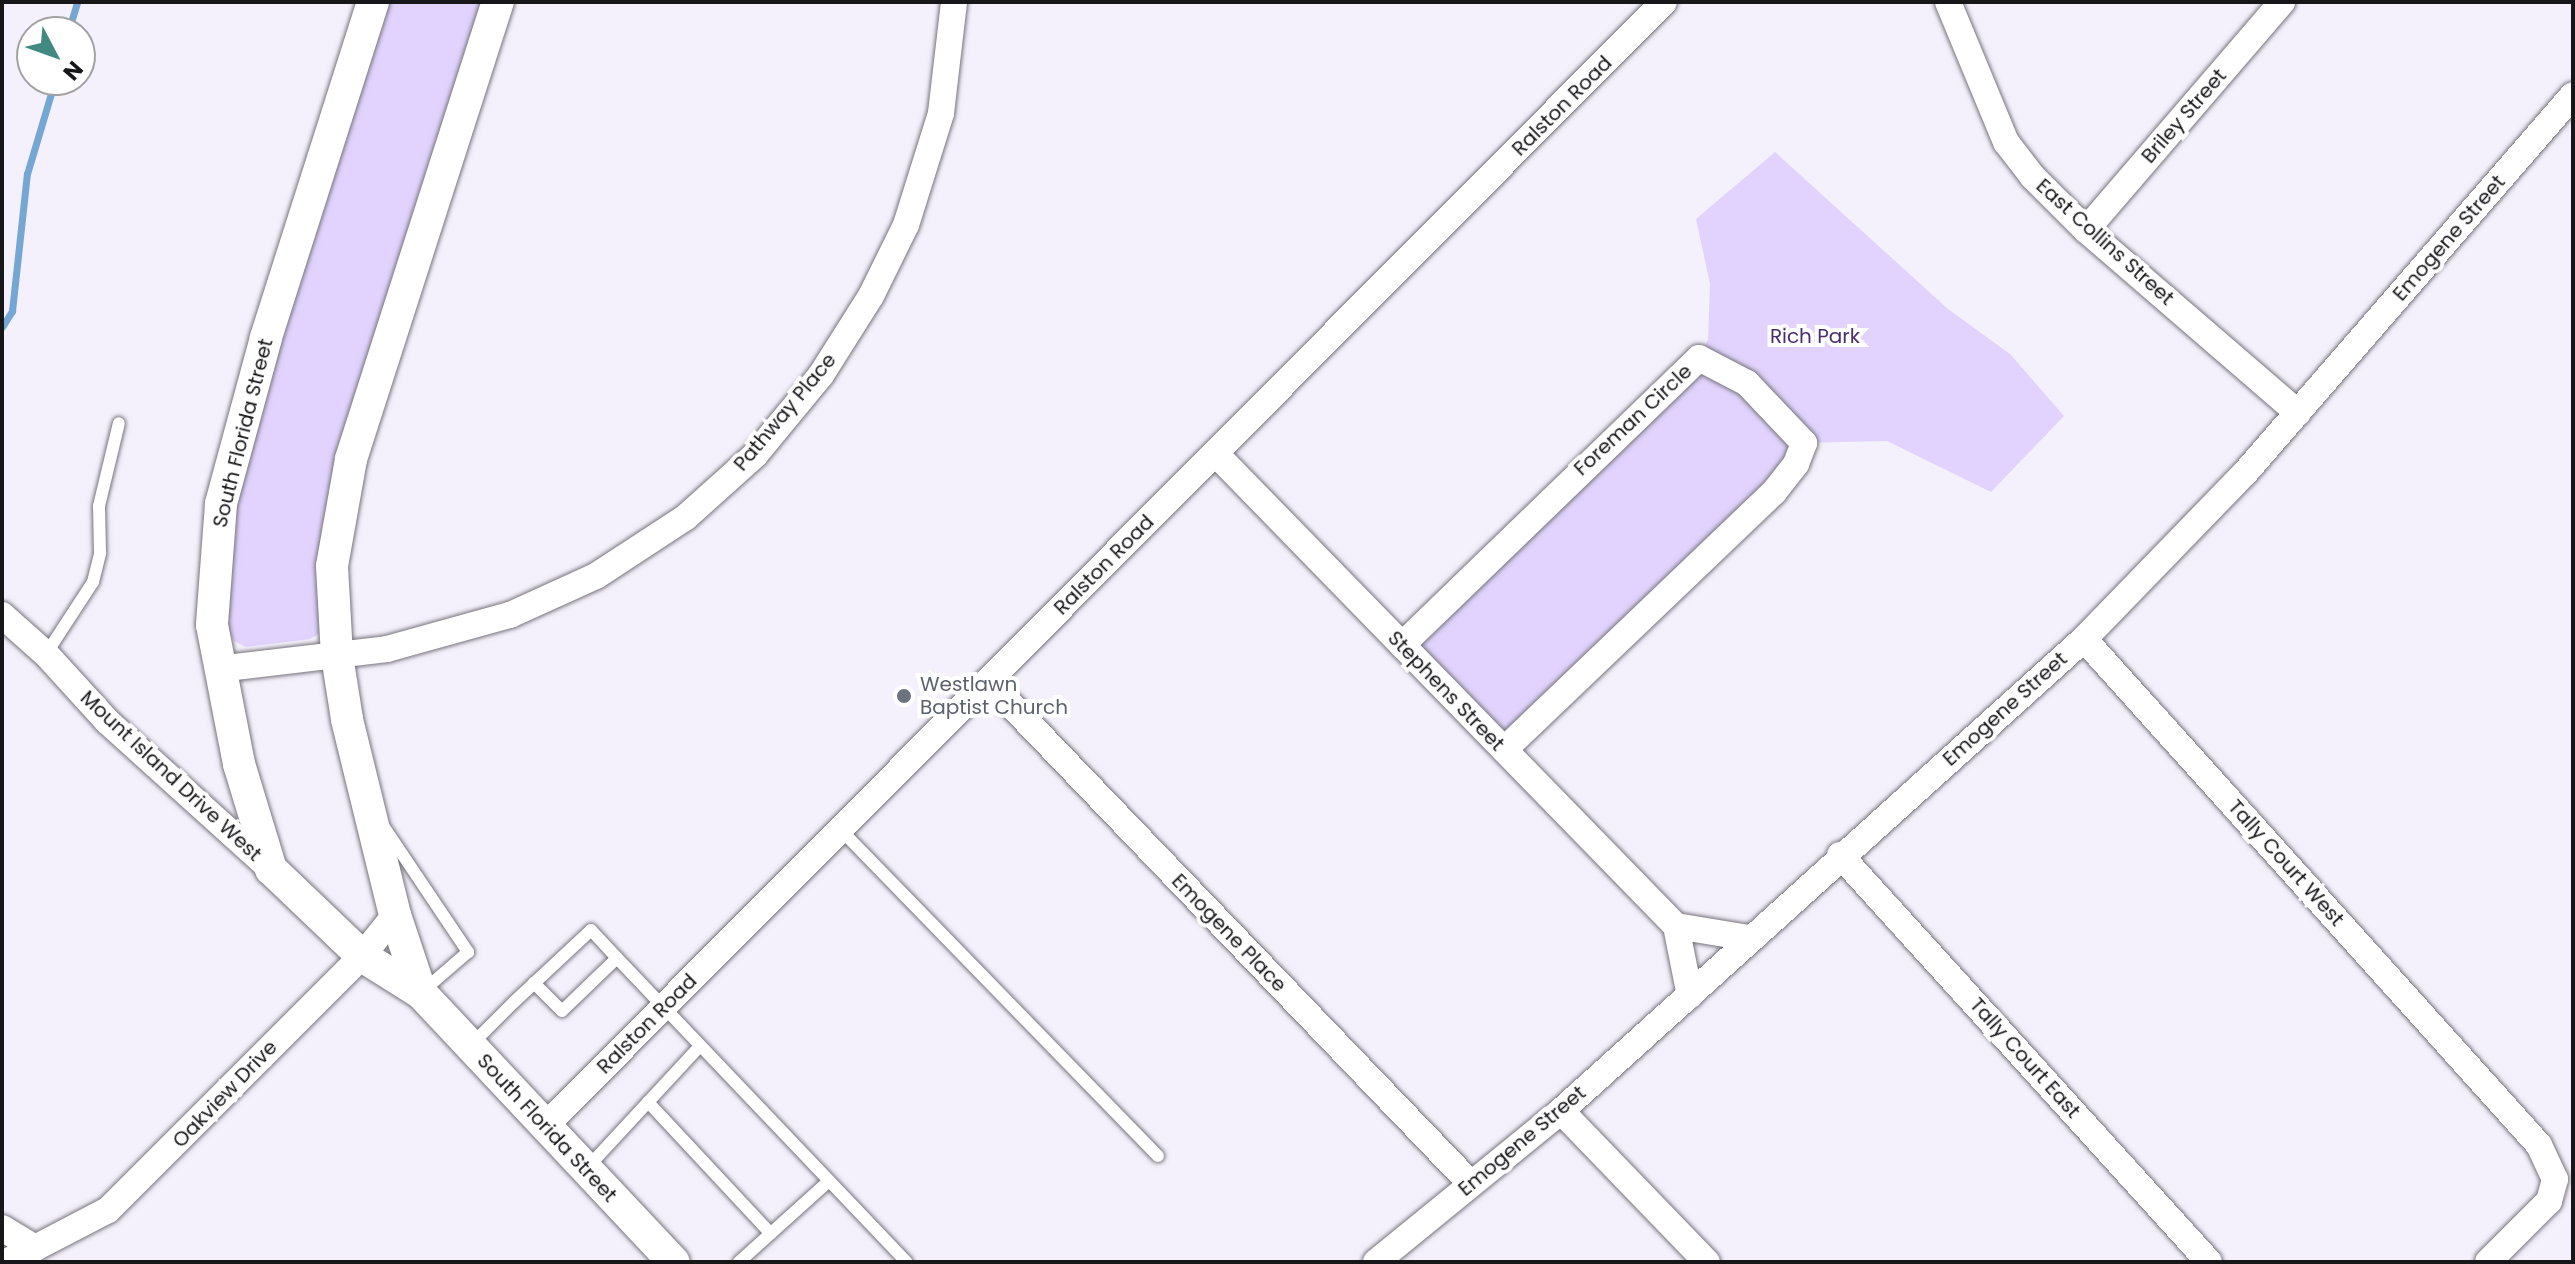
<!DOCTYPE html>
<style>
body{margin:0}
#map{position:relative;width:2575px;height:1264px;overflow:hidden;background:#f5f1fc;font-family:Poppins,sans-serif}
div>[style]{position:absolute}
.green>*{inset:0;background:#e1d3fd}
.stream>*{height:7px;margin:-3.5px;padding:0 3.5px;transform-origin:3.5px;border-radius:3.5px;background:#75a6d4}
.roads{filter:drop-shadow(0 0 2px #77747d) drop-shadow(0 0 2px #77747d)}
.service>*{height:12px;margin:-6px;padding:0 6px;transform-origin:6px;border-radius:6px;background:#fff}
.minor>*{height:26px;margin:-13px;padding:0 13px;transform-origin:13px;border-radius:13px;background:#fff}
.tertiary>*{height:32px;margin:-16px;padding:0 16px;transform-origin:16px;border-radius:16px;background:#fff}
.dots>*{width:22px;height:22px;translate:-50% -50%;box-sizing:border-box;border:4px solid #fff;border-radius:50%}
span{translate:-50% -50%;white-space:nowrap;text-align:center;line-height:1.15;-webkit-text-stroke:8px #fff;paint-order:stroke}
.street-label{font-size:20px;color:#171619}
.park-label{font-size:20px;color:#4a2c71}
.worship-label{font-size:20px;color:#5b616d}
.left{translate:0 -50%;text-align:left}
.frame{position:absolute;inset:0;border:4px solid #171619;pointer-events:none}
.north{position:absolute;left:16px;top:16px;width:80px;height:80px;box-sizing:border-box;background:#fff;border:2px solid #a2a2a3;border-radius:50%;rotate:131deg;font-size:22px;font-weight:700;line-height:32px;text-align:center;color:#171619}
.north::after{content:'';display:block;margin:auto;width:28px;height:36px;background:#428981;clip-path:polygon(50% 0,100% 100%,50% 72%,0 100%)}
</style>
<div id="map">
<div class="green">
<i style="clip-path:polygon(387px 2px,489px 2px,320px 633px,310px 639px,246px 647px,234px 641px,227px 629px,232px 532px,248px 437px)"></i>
<i style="clip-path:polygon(1775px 152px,1948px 309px,2010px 354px,2064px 416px,1991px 492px,1887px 441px,1804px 443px,1796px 464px,1504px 750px,1402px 645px,1699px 358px,1708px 339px,1710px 284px,1696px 219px)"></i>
</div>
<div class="stream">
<i style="left:68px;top:32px;width:31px;rotate:-73deg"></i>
<i style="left:2px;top:327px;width:19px;rotate:-58deg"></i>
<i style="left:12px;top:311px;width:138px;rotate:-83.8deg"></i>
<i style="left:27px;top:174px;width:98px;rotate:-73.4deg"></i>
</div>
<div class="roads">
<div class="service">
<i style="left:46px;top:654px;width:86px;rotate:-56.9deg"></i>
<i style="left:93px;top:582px;width:30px;rotate:-76deg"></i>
<i style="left:100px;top:553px;width:47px;rotate:-91.2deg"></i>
<i style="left:99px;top:506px;width:85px;rotate:-76.5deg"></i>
<i style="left:384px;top:827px;width:151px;rotate:56.1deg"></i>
<i style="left:468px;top:952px;width:60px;rotate:139.1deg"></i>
<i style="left:840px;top:829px;width:456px;rotate:45.8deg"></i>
<i style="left:617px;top:958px;width:420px;rotate:46.4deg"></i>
<i style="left:472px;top:1044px;width:59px;rotate:-45deg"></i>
<i style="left:514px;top:1002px;width:105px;rotate:-43.1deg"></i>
<i style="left:591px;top:930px;width:38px;rotate:47deg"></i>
<i style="left:617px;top:958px;width:76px;rotate:136.1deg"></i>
<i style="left:562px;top:1011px;width:40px;rotate:-135deg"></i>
<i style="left:648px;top:1102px;width:180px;rotate:47deg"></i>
<i style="left:588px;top:1167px;width:165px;rotate:-47.2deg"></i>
<i style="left:739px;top:1262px;width:121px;rotate:-42deg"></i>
</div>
<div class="minor">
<i style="left:1948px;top:2px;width:152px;rotate:67.5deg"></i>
<i style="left:2006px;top:142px;width:44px;rotate:52.4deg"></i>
<i style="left:2033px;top:177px;width:75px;rotate:45deg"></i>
<i style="left:2086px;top:230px;width:280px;rotate:40.8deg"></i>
<i style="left:2086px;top:230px;width:301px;rotate:-49.3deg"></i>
<i style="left:1216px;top:454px;width:659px;rotate:45.74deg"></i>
<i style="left:1676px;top:926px;width:71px;rotate:78.7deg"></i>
<i style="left:2px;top:615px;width:59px;rotate:41.6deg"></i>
<i style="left:46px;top:654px;width:91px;rotate:47.7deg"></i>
<i style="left:107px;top:721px;width:221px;rotate:42.1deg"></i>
<i style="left:2084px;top:639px;width:680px;rotate:48.04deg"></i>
<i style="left:2539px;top:1145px;width:38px;rotate:65deg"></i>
<i style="left:2555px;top:1179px;width:23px;rotate:105deg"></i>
<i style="left:2549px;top:1201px;width:86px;rotate:135deg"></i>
<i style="left:1402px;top:645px;width:413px;rotate:-44deg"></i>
<i style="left:1699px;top:358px;width:54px;rotate:27.5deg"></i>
<i style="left:1747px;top:383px;width:83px;rotate:46.5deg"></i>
<i style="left:1804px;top:443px;width:22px;rotate:111deg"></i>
<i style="left:1796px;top:464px;width:36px;rotate:128deg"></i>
<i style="left:1774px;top:492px;width:373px;rotate:136.3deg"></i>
<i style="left:218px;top:669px;width:170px;rotate:-6.7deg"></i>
<i style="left:387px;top:649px;width:128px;rotate:-15.5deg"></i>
<i style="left:510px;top:615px;width:94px;rotate:-24.4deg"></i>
<i style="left:596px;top:576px;width:108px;rotate:-33.2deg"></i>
<i style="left:686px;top:517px;width:93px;rotate:-41.9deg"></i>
<i style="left:755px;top:455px;width:104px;rotate:-50.5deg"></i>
<i style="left:821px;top:375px;width:93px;rotate:-57.7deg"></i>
<i style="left:871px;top:296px;width:79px;rotate:-63.8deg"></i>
<i style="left:906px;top:225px;width:117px;rotate:-72.6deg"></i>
<i style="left:941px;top:113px;width:112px;rotate:-83.3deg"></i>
<i style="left:988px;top:681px;width:697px;rotate:46.16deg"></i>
<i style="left:1840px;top:855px;width:549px;rotate:47.8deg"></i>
<i style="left:1676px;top:926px;width:74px;rotate:9.3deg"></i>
<i style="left:1561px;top:1111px;width:210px;rotate:46deg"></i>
<i style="left:544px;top:1127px;width:1587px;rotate:-45.13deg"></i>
<i style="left:2px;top:1228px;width:39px;rotate:31deg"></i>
<i style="left:35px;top:1248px;width:82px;rotate:-27.5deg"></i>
<i style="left:108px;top:1210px;width:359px;rotate:-45deg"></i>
<i style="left:362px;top:956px;width:53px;rotate:-51.2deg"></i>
<i style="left:6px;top:1262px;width:32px;rotate:-26deg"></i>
<i style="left:1376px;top:1262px;width:239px;rotate:-39.2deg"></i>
<i style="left:1561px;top:1111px;width:704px;rotate:-42.07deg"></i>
<i style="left:2084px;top:639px;width:231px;rotate:-45.9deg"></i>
<i style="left:2245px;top:473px;width:500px;rotate:-49.05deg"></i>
</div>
<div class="tertiary">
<i style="left:373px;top:2px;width:353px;rotate:107.7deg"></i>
<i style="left:266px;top:338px;width:172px;rotate:105.2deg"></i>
<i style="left:221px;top:504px;width:121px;rotate:94.3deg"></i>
<i style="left:212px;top:625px;width:142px;rotate:79deg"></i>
<i style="left:239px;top:764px;width:110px;rotate:73.1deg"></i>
<i style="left:271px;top:869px;width:126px;rotate:43.7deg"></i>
<i style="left:362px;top:956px;width:70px;rotate:32.1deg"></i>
<i style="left:421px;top:993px;width:369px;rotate:46.8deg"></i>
<i style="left:421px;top:993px;width:82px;rotate:-108.4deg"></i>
<i style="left:395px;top:915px;width:202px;rotate:-103.8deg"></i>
<i style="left:347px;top:719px;width:64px;rotate:-99deg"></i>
<i style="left:337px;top:656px;width:90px;rotate:-93.2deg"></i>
<i style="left:332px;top:566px;width:109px;rotate:-79.9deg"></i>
<i style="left:351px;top:459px;width:480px;rotate:-72.2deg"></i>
</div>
</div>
<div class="dots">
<i style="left:904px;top:696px;background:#6b7280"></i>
</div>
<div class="street-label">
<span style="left:1562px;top:106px;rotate:-45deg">Ralston Road</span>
<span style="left:2184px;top:116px;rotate:-49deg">Briley Street</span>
<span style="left:2449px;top:238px;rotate:-49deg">Emogene Street</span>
<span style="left:2105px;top:242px;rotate:42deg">East Collins Street</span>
<span style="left:785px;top:412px;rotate:-50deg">Pathway Place</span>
<span style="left:1633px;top:420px;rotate:-43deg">Foreman Circle</span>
<span style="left:243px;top:433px;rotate:-76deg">South Florida Street</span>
<span style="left:1104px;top:565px;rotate:-45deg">Ralston Road</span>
<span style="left:1446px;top:691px;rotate:46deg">Stephens Street</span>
<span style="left:2005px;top:709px;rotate:-42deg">Emogene Street</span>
<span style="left:171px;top:776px;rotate:43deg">Mount Island Drive West</span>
<span style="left:2286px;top:863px;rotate:48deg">Tally Court West</span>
<span style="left:1229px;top:933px;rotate:46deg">Emogene Place</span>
<span style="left:647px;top:1024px;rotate:-45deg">Ralston Road</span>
<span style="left:2025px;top:1058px;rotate:48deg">Tally Court East</span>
<span style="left:225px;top:1094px;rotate:-46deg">Oakview Drive</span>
<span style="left:547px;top:1128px;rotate:47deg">South Florida Street</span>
<span style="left:1522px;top:1141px;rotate:-40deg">Emogene Street</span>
</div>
<div class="park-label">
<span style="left:1815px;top:336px">Rich Park</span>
</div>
<div class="worship-label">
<span class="left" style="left:920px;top:696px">Westlawn<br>Baptist Church</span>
</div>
<div class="frame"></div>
<div class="north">N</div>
</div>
